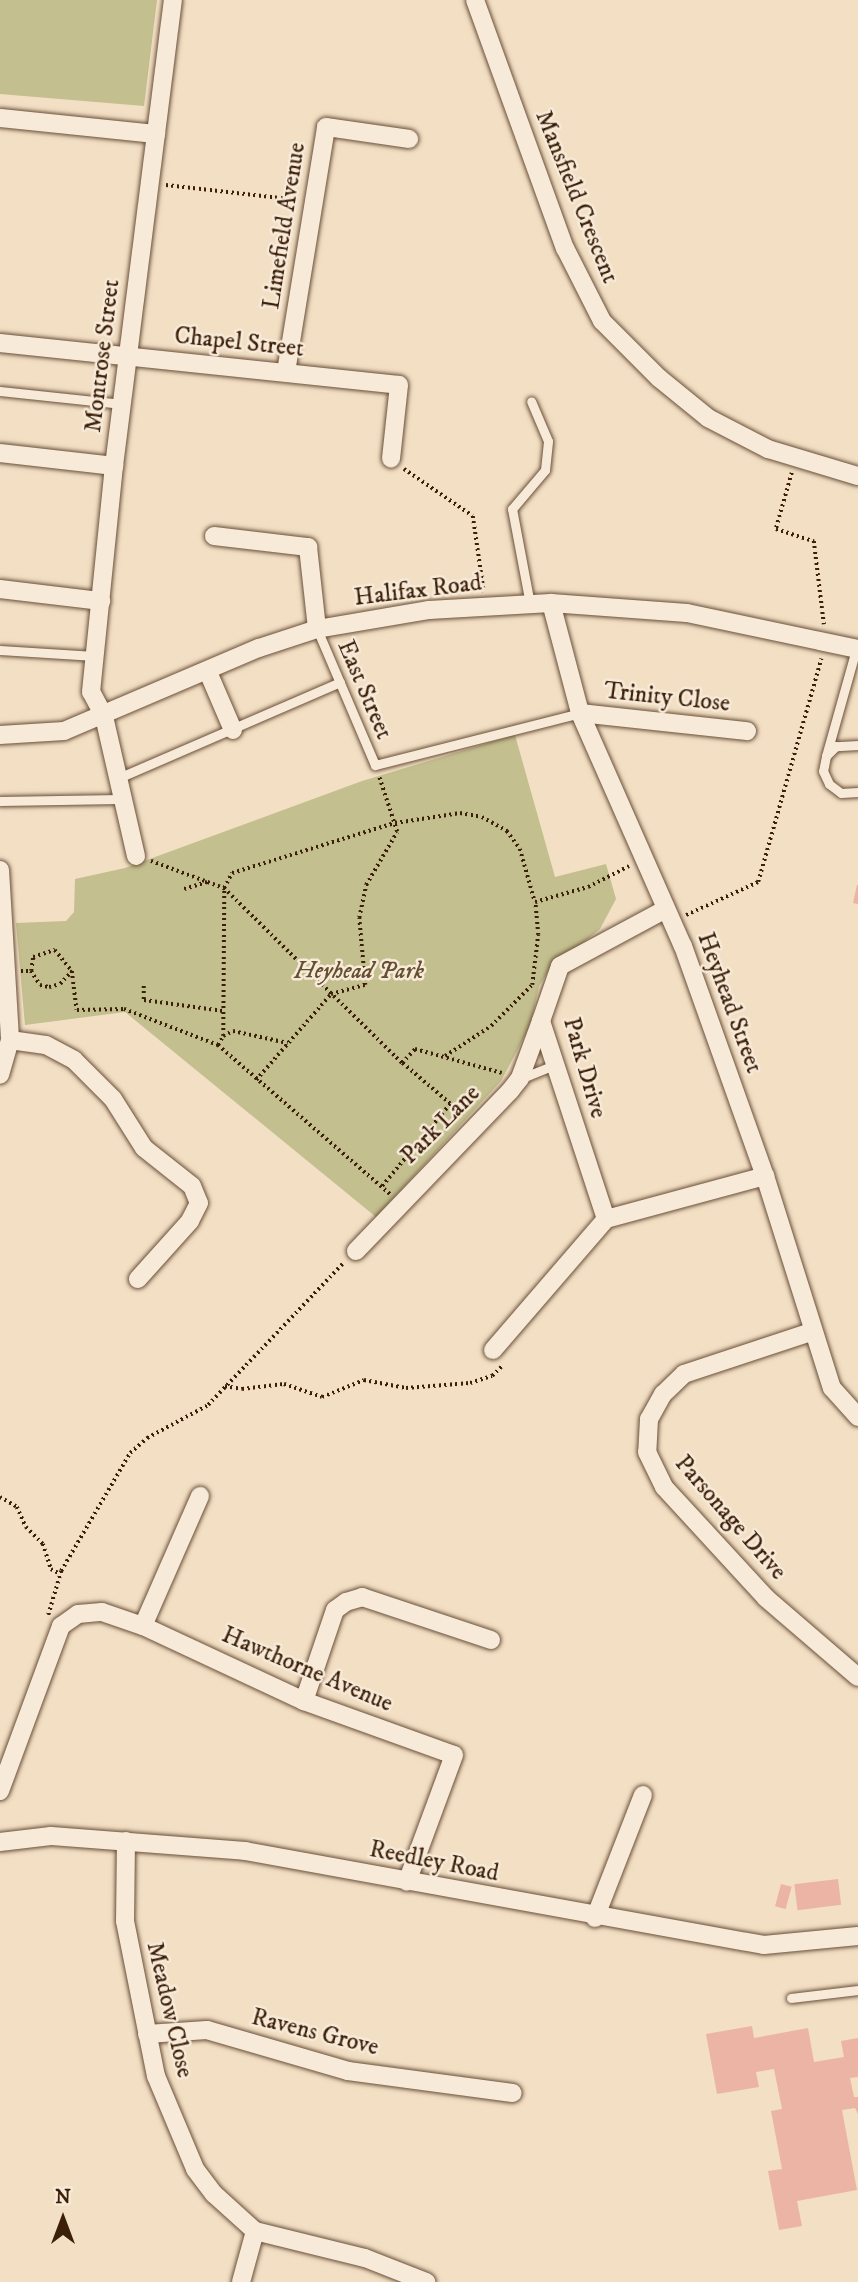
<!DOCTYPE html>
<style>
body{margin:0}
#map{position:relative;width:858px;height:2282px;overflow:hidden;background:#f2dfc4;font-family:"IM FELL DW Pica",serif}
div>[style]{position:absolute}
.green>*{inset:0;background:#c3bf8f}
.building>*{inset:0;background:#ecb4a4;transform-origin:0 0}
.path>*{height:3.5px;margin-top:-1.75px;transform-origin:0;background:repeating-linear-gradient(90deg,#3c1f09 0 2px,transparent 0 5.5px)}
.roads{filter:drop-shadow(0 0 2px #6a4f38) drop-shadow(0 0 2px #6a4f38)}
.service>*{height:9px;margin:-4.5px;padding:0 4.5px;transform-origin:4.5px;border-radius:4.5px;background:#f7ead9}
.minor>*{height:18px;margin:-9px;padding:0 9px;transform-origin:9px;border-radius:9px;background:#f7ead9}
span{translate:-50% -50%;white-space:nowrap;text-align:center;line-height:1.15;-webkit-text-stroke:5px #f7ead9;paint-order:stroke}
.street-label{font-size:24px;color:#3c1f09}
.park-label{font-size:24px;color:#644f31;font-style:italic}
.north{position:absolute;left:28px;top:2184px;width:70px;height:70px;-webkit-text-stroke:5px #f7ead9;paint-order:stroke;rotate:0deg;font-size:19px;font-weight:700;line-height:28px;text-align:center;color:#3c1f09}
.north::after{content:'';display:block;margin:auto;width:24px;height:32px;background:#3c1f09;clip-path:polygon(50% 0,100% 100%,50% 72%,0 100%)}
</style>
<div id="map">
<div class="green">
<i style="clip-path:polygon(0 0,157px 0,144px 106px,0 94px)"></i>
<i style="clip-path:polygon(515px 735px,555px 877px,606px 864px,616px 899px,600px 929px,549px 970px,539px 986px,530px 1026px,501px 1081px,376px 1217px,125px 1012px,25px 1025px,16px 923px,66px 921px,74px 912px,75px 879px,125px 868px,362px 781px)"></i>
</div>
<div class="building">
<i style="clip-path:polygon(857px 885px,858px 885px,858px 904px,853px 903px)"></i>
<i style="left:838px;top:1879px;width:26px;height:44px;rotate:83deg"></i>
<i style="left:781px;top:1884px;width:11px;height:23px;rotate:15deg"></i>
<i style="clip-path:polygon(752px 2026px,754px 2038px,808px 2028px,814px 2062px,844px 2057px,841px 2041px,858px 2038px,858px 2077px,850px 2078px,854px 2097px,858px 2097px,858px 2114px,855px 2108px,842px 2110px,857px 2190px,797px 2201px,802px 2226px,779px 2230px,768px 2171px,782px 2169px,771px 2111px,782px 2109px,774px 2069px,756px 2072px,759px 2087px,717px 2094px,706px 2034px)"></i>
</div>
<div class="path">
<i style="left:166px;top:185px;width:132px;rotate:6.5deg"></i>
<i style="left:404px;top:469px;width:83px;rotate:34.3deg"></i>
<i style="left:473px;top:516px;width:77px;rotate:81.8deg"></i>
<i style="left:792px;top:473px;width:58px;rotate:105.9deg"></i>
<i style="left:776px;top:529px;width:40px;rotate:18deg"></i>
<i style="left:814px;top:541px;width:84px;rotate:83.1deg"></i>
<i style="left:151px;top:861px;width:78px;rotate:20.3deg"></i>
<i style="left:224px;top:888px;width:250px;rotate:44.5deg"></i>
<i style="left:402px;top:1063px;width:19px;rotate:-47deg"></i>
<i style="left:415px;top:1049px;width:90px;rotate:15.4deg"></i>
<i style="left:184px;top:889px;width:24px;rotate:-17deg"></i>
<i style="left:686px;top:915px;width:79px;rotate:-24.6deg"></i>
<i style="left:758px;top:882px;width:232px;rotate:-74.2deg"></i>
<i style="left:21px;top:971px;width:10px"></i>
<i style="left:31px;top:971px;width:14px;rotate:-82deg"></i>
<i style="left:33px;top:957px;width:23px;rotate:-18deg"></i>
<i style="left:55px;top:950px;width:27px;rotate:51deg"></i>
<i style="left:72px;top:971px;width:39px;rotate:83deg"></i>
<i style="left:77px;top:1010px;width:47px;rotate:-1.2deg"></i>
<i style="left:124px;top:1009px;width:101px;rotate:21deg"></i>
<i style="left:218px;top:1045px;width:228px;rotate:40.9deg"></i>
<i style="left:31px;top:971px;width:17px;rotate:57deg"></i>
<i style="left:40px;top:985px;width:9px;rotate:13deg"></i>
<i style="left:49px;top:987px;width:11px;rotate:-15deg"></i>
<i style="left:60px;top:984px;width:18px;rotate:-47deg"></i>
<i style="left:144px;top:986px;width:14px;rotate:90deg"></i>
<i style="left:144px;top:1000px;width:80px;rotate:7.9deg"></i>
<i style="left:223px;top:1036px;width:11px;rotate:-27deg"></i>
<i style="left:233px;top:1031px;width:56px;rotate:12.3deg"></i>
<i style="left:218px;top:1045px;width:10px;rotate:-61deg"></i>
<i style="left:223px;top:1036px;width:148px;rotate:-89.6deg"></i>
<i style="left:224px;top:888px;width:17px;rotate:-62deg"></i>
<i style="left:232px;top:873px;width:170px;rotate:-17.1deg"></i>
<i style="left:395px;top:823px;width:66px;rotate:-8.7deg"></i>
<i style="left:460px;top:813px;width:22px;rotate:10deg"></i>
<i style="left:482px;top:817px;width:29px;rotate:29deg"></i>
<i style="left:507px;top:831px;width:22px;rotate:54deg"></i>
<i style="left:520px;top:849px;width:55px;rotate:74.2deg"></i>
<i style="left:535px;top:902px;width:55px;rotate:-15.8deg"></i>
<i style="left:588px;top:887px;width:46px;rotate:-27.1deg"></i>
<i style="left:445px;top:1056px;width:55px;rotate:-33.1deg"></i>
<i style="left:491px;top:1026px;width:58px;rotate:-45deg"></i>
<i style="left:532px;top:985px;width:50px;rotate:-83.2deg"></i>
<i style="left:538px;top:935px;width:33px;rotate:-95deg"></i>
<i style="left:256px;top:1080px;width:114px;rotate:-48.9deg"></i>
<i style="left:331px;top:994px;width:35px;rotate:-15deg"></i>
<i style="left:365px;top:985px;width:67px;rotate:-95.1deg"></i>
<i style="left:359px;top:918px;width:34px;rotate:-78deg"></i>
<i style="left:366px;top:885px;width:61px;rotate:-59.7deg"></i>
<i style="left:397px;top:832px;width:58px;rotate:-108.1deg"></i>
<i style="left:382px;top:1186px;width:107px;rotate:-50.3deg"></i>
<i style="left:450px;top:1104px;width:63px;rotate:-139.5deg"></i>
<i style="left:225px;top:1386px;width:17px;rotate:10deg"></i>
<i style="left:242px;top:1389px;width:42px;rotate:-6.8deg"></i>
<i style="left:284px;top:1384px;width:40px;rotate:18.9deg"></i>
<i style="left:322px;top:1397px;width:45px;rotate:-22deg"></i>
<i style="left:364px;top:1380px;width:43px;rotate:10.8deg"></i>
<i style="left:406px;top:1388px;width:64px;rotate:-4.5deg"></i>
<i style="left:470px;top:1383px;width:23px;rotate:-18deg"></i>
<i style="left:492px;top:1376px;width:16px;rotate:-45deg"></i>
<i style="left:0;top:1497px;width:20px;rotate:30deg"></i>
<i style="left:17px;top:1507px;width:22px;rotate:66deg"></i>
<i style="left:26px;top:1527px;width:24px;rotate:45deg"></i>
<i style="left:43px;top:1544px;width:26px;rotate:72deg"></i>
<i style="left:51px;top:1569px;width:10px;rotate:29deg"></i>
<i style="left:48px;top:1615px;width:46px;rotate:-73.5deg"></i>
<i style="left:61px;top:1571px;width:137px;rotate:-59.7deg"></i>
<i style="left:130px;top:1453px;width:23px;rotate:-41deg"></i>
<i style="left:147px;top:1438px;width:69px;rotate:-28.4deg"></i>
<i style="left:208px;top:1405px;width:197px;rotate:-46.4deg"></i>
</div>
<div class="roads">
<div class="service">
<i style="left:0;top:391px;width:123px;rotate:6.1deg"></i>
<i style="left:530px;top:604px;width:97px;rotate:-100.7deg"></i>
<i style="left:512px;top:509px;width:51px;rotate:-49.8deg"></i>
<i style="left:545px;top:470px;width:29px;rotate:-84deg"></i>
<i style="left:548px;top:441px;width:43px;rotate:-113deg"></i>
<i style="left:317px;top:629px;width:148px;rotate:66.9deg"></i>
<i style="left:375px;top:765px;width:211px;rotate:-14.2deg"></i>
<i style="left:0;top:650px;width:95px;rotate:3.6deg"></i>
<i style="left:858px;top:745px;width:22px;rotate:177deg"></i>
<i style="left:836px;top:746px;width:14px;rotate:135deg"></i>
<i style="left:826px;top:756px;width:15px;rotate:101deg"></i>
<i style="left:823px;top:771px;width:14px;rotate:65deg"></i>
<i style="left:829px;top:784px;width:15px;rotate:37deg"></i>
<i style="left:841px;top:793px;width:17px;rotate:-3deg"></i>
<i style="left:826px;top:756px;width:111px;rotate:-74.3deg"></i>
<i style="left:116px;top:779px;width:244px;rotate:-23.4deg"></i>
<i style="left:0;top:801px;width:120px;rotate:-1deg"></i>
<i style="left:522px;top:1078px;width:35px;rotate:-22deg"></i>
<i style="left:791px;top:1998px;width:67px;rotate:-6.8deg"></i>
</div>
<div class="minor">
<i style="left:475px;top:0;width:264px;rotate:70.1deg"></i>
<i style="left:565px;top:248px;width:82px;rotate:63.1deg"></i>
<i style="left:602px;top:321px;width:81px;rotate:45deg"></i>
<i style="left:659px;top:378px;width:63px;rotate:39.2deg"></i>
<i style="left:708px;top:418px;width:68px;rotate:27.3deg"></i>
<i style="left:768px;top:449px;width:94px;rotate:16.7deg"></i>
<i style="left:0;top:118px;width:157px;rotate:5.9deg"></i>
<i style="left:0;top:343px;width:401px;rotate:6deg"></i>
<i style="left:399px;top:385px;width:74px;rotate:96.2deg"></i>
<i style="left:286px;top:372px;width:248px;rotate:-80.7deg"></i>
<i style="left:326px;top:127px;width:84px;rotate:8.2deg"></i>
<i style="left:0;top:453px;width:115px;rotate:6.5deg"></i>
<i style="left:214px;top:536px;width:95px;rotate:6.7deg"></i>
<i style="left:308px;top:547px;width:82px;rotate:83.7deg"></i>
<i style="left:0;top:589px;width:102px;rotate:6.8deg"></i>
<i style="left:551px;top:603px;width:114px;rotate:75.2deg"></i>
<i style="left:580px;top:713px;width:255px;rotate:66.2deg"></i>
<i style="left:683px;top:946px;width:244px;rotate:70.4deg"></i>
<i style="left:765px;top:1176px;width:222px;rotate:72.5deg"></i>
<i style="left:832px;top:1388px;width:39px;rotate:48deg"></i>
<i style="left:208px;top:672px;width:63px;rotate:66.7deg"></i>
<i style="left:580px;top:713px;width:168px;rotate:6.2deg"></i>
<i style="left:0;top:735px;width:64px;rotate:-3.6deg"></i>
<i style="left:64px;top:731px;width:212px;rotate:-23.1deg"></i>
<i style="left:259px;top:648px;width:61px;rotate:-18.1deg"></i>
<i style="left:317px;top:629px;width:114px;rotate:-9.6deg"></i>
<i style="left:429px;top:610px;width:122px;rotate:-3.3deg"></i>
<i style="left:551px;top:603px;width:136px;rotate:4.2deg"></i>
<i style="left:687px;top:613px;width:175px;rotate:11.9deg"></i>
<i style="left:136px;top:856px;width:144px;rotate:-102.9deg"></i>
<i style="left:104px;top:716px;width:27px;rotate:-118deg"></i>
<i style="left:91px;top:692px;width:227px;rotate:-84.2deg"></i>
<i style="left:114px;top:466px;width:470px;rotate:-82.8deg"></i>
<i style="left:0;top:870px;width:170px;rotate:86.6deg"></i>
<i style="left:10px;top:1040px;width:36px;rotate:106deg"></i>
<i style="left:10px;top:1040px;width:36px;rotate:8deg"></i>
<i style="left:46px;top:1045px;width:32px;rotate:28deg"></i>
<i style="left:74px;top:1060px;width:55px;rotate:45deg"></i>
<i style="left:113px;top:1099px;width:58px;rotate:57.7deg"></i>
<i style="left:144px;top:1148px;width:61px;rotate:38.4deg"></i>
<i style="left:192px;top:1186px;width:18px;rotate:68deg"></i>
<i style="left:199px;top:1203px;width:20px;rotate:117deg"></i>
<i style="left:190px;top:1221px;width:78px;rotate:131.9deg"></i>
<i style="left:606px;top:1219px;width:208px;rotate:-108.2deg"></i>
<i style="left:541px;top:1021px;width:58px;rotate:-70.9deg"></i>
<i style="left:560px;top:966px;width:120px;rotate:-28.3deg"></i>
<i style="left:356px;top:1251px;width:222px;rotate:-46.1deg"></i>
<i style="left:510px;top:1091px;width:16px;rotate:-52deg"></i>
<i style="left:520px;top:1078px;width:61px;rotate:-69.8deg"></i>
<i style="left:811px;top:1332px;width:134px;rotate:161.7deg"></i>
<i style="left:684px;top:1374px;width:29px;rotate:136deg"></i>
<i style="left:663px;top:1394px;width:29px;rotate:119deg"></i>
<i style="left:649px;top:1419px;width:33px;rotate:93deg"></i>
<i style="left:647px;top:1452px;width:39px;rotate:64deg"></i>
<i style="left:664px;top:1487px;width:151px;rotate:47.4deg"></i>
<i style="left:766px;top:1598px;width:121px;rotate:40.7deg"></i>
<i style="left:493px;top:1350px;width:173px;rotate:-49.2deg"></i>
<i style="left:606px;top:1219px;width:165px;rotate:-15.1deg"></i>
<i style="left:143px;top:1626px;width:142px;rotate:-66.3deg"></i>
<i style="left:304px;top:1701px;width:96px;rotate:-71.2deg"></i>
<i style="left:335px;top:1610px;width:14px;rotate:-36deg"></i>
<i style="left:346px;top:1602px;width:17px;rotate:-17deg"></i>
<i style="left:362px;top:1597px;width:136px;rotate:18.4deg"></i>
<i style="left:0;top:1791px;width:176px;rotate:-69.7deg"></i>
<i style="left:61px;top:1626px;width:21px;rotate:-35deg"></i>
<i style="left:78px;top:1614px;width:24px;rotate:-5deg"></i>
<i style="left:102px;top:1612px;width:43px;rotate:18.9deg"></i>
<i style="left:143px;top:1626px;width:178px;rotate:25deg"></i>
<i style="left:304px;top:1701px;width:159px;rotate:19.8deg"></i>
<i style="left:454px;top:1755px;width:135px;rotate:110.3deg"></i>
<i style="left:126px;top:1841px;width:80px;rotate:90.7deg"></i>
<i style="left:125px;top:1921px;width:158px;rotate:78.7deg"></i>
<i style="left:156px;top:2076px;width:101px;rotate:67.2deg"></i>
<i style="left:195px;top:2169px;width:31px;rotate:53deg"></i>
<i style="left:214px;top:2194px;width:55px;rotate:42.1deg"></i>
<i style="left:255px;top:2231px;width:113px;rotate:13.8deg"></i>
<i style="left:365px;top:2258px;width:66px;rotate:21.5deg"></i>
<i style="left:0;top:1842px;width:51px;rotate:-6.7deg"></i>
<i style="left:51px;top:1836px;width:195px;rotate:4.4deg"></i>
<i style="left:245px;top:1851px;width:527px;rotate:10.27deg"></i>
<i style="left:764px;top:1945px;width:94px;rotate:-5.5deg"></i>
<i style="left:595px;top:1918px;width:132px;rotate:-68.7deg"></i>
<i style="left:147px;top:2034px;width:60px;rotate:-3.8deg"></i>
<i style="left:207px;top:2030px;width:147px;rotate:16.2deg"></i>
<i style="left:348px;top:2071px;width:166px;rotate:7.6deg"></i>
<i style="left:241px;top:2282px;width:53px;rotate:-74.6deg"></i>
</div>
</div>
<div class="street-label">
<span style="left:576px;top:197px;rotate:68deg">Mansfield Crescent</span>
<span style="left:285px;top:226px;rotate:-81deg">Limefield Avenue</span>
<span style="left:239px;top:343px;rotate:6deg">Chapel Street</span>
<span style="left:103px;top:356px;rotate:-83deg">Montrose Street</span>
<span style="left:418px;top:591px;rotate:-7deg">Halifax Road</span>
<span style="left:364px;top:690px;rotate:67deg">East Street</span>
<span style="left:667px;top:698px;rotate:6deg">Trinity Close</span>
<span style="left:729px;top:1003px;rotate:70deg">Heyhead Street</span>
<span style="left:584px;top:1068px;rotate:74deg">Park Drive</span>
<span style="left:441px;top:1125px;rotate:-45deg">Park Lane</span>
<span style="left:730px;top:1518px;rotate:49deg">Parsonage Drive</span>
<span style="left:307px;top:1670px;rotate:23deg">Hawthorne Avenue</span>
<span style="left:434px;top:1862px;rotate:11deg">Reedley Road</span>
<span style="left:169px;top:2010px;rotate:77deg">Meadow Close</span>
<span style="left:315px;top:2033px;rotate:14deg">Ravens Grove</span>
</div>
<div class="park-label">
<span style="left:359px;top:972px">Heyhead Park</span>
</div>
<div class="north">N</div>
</div>
